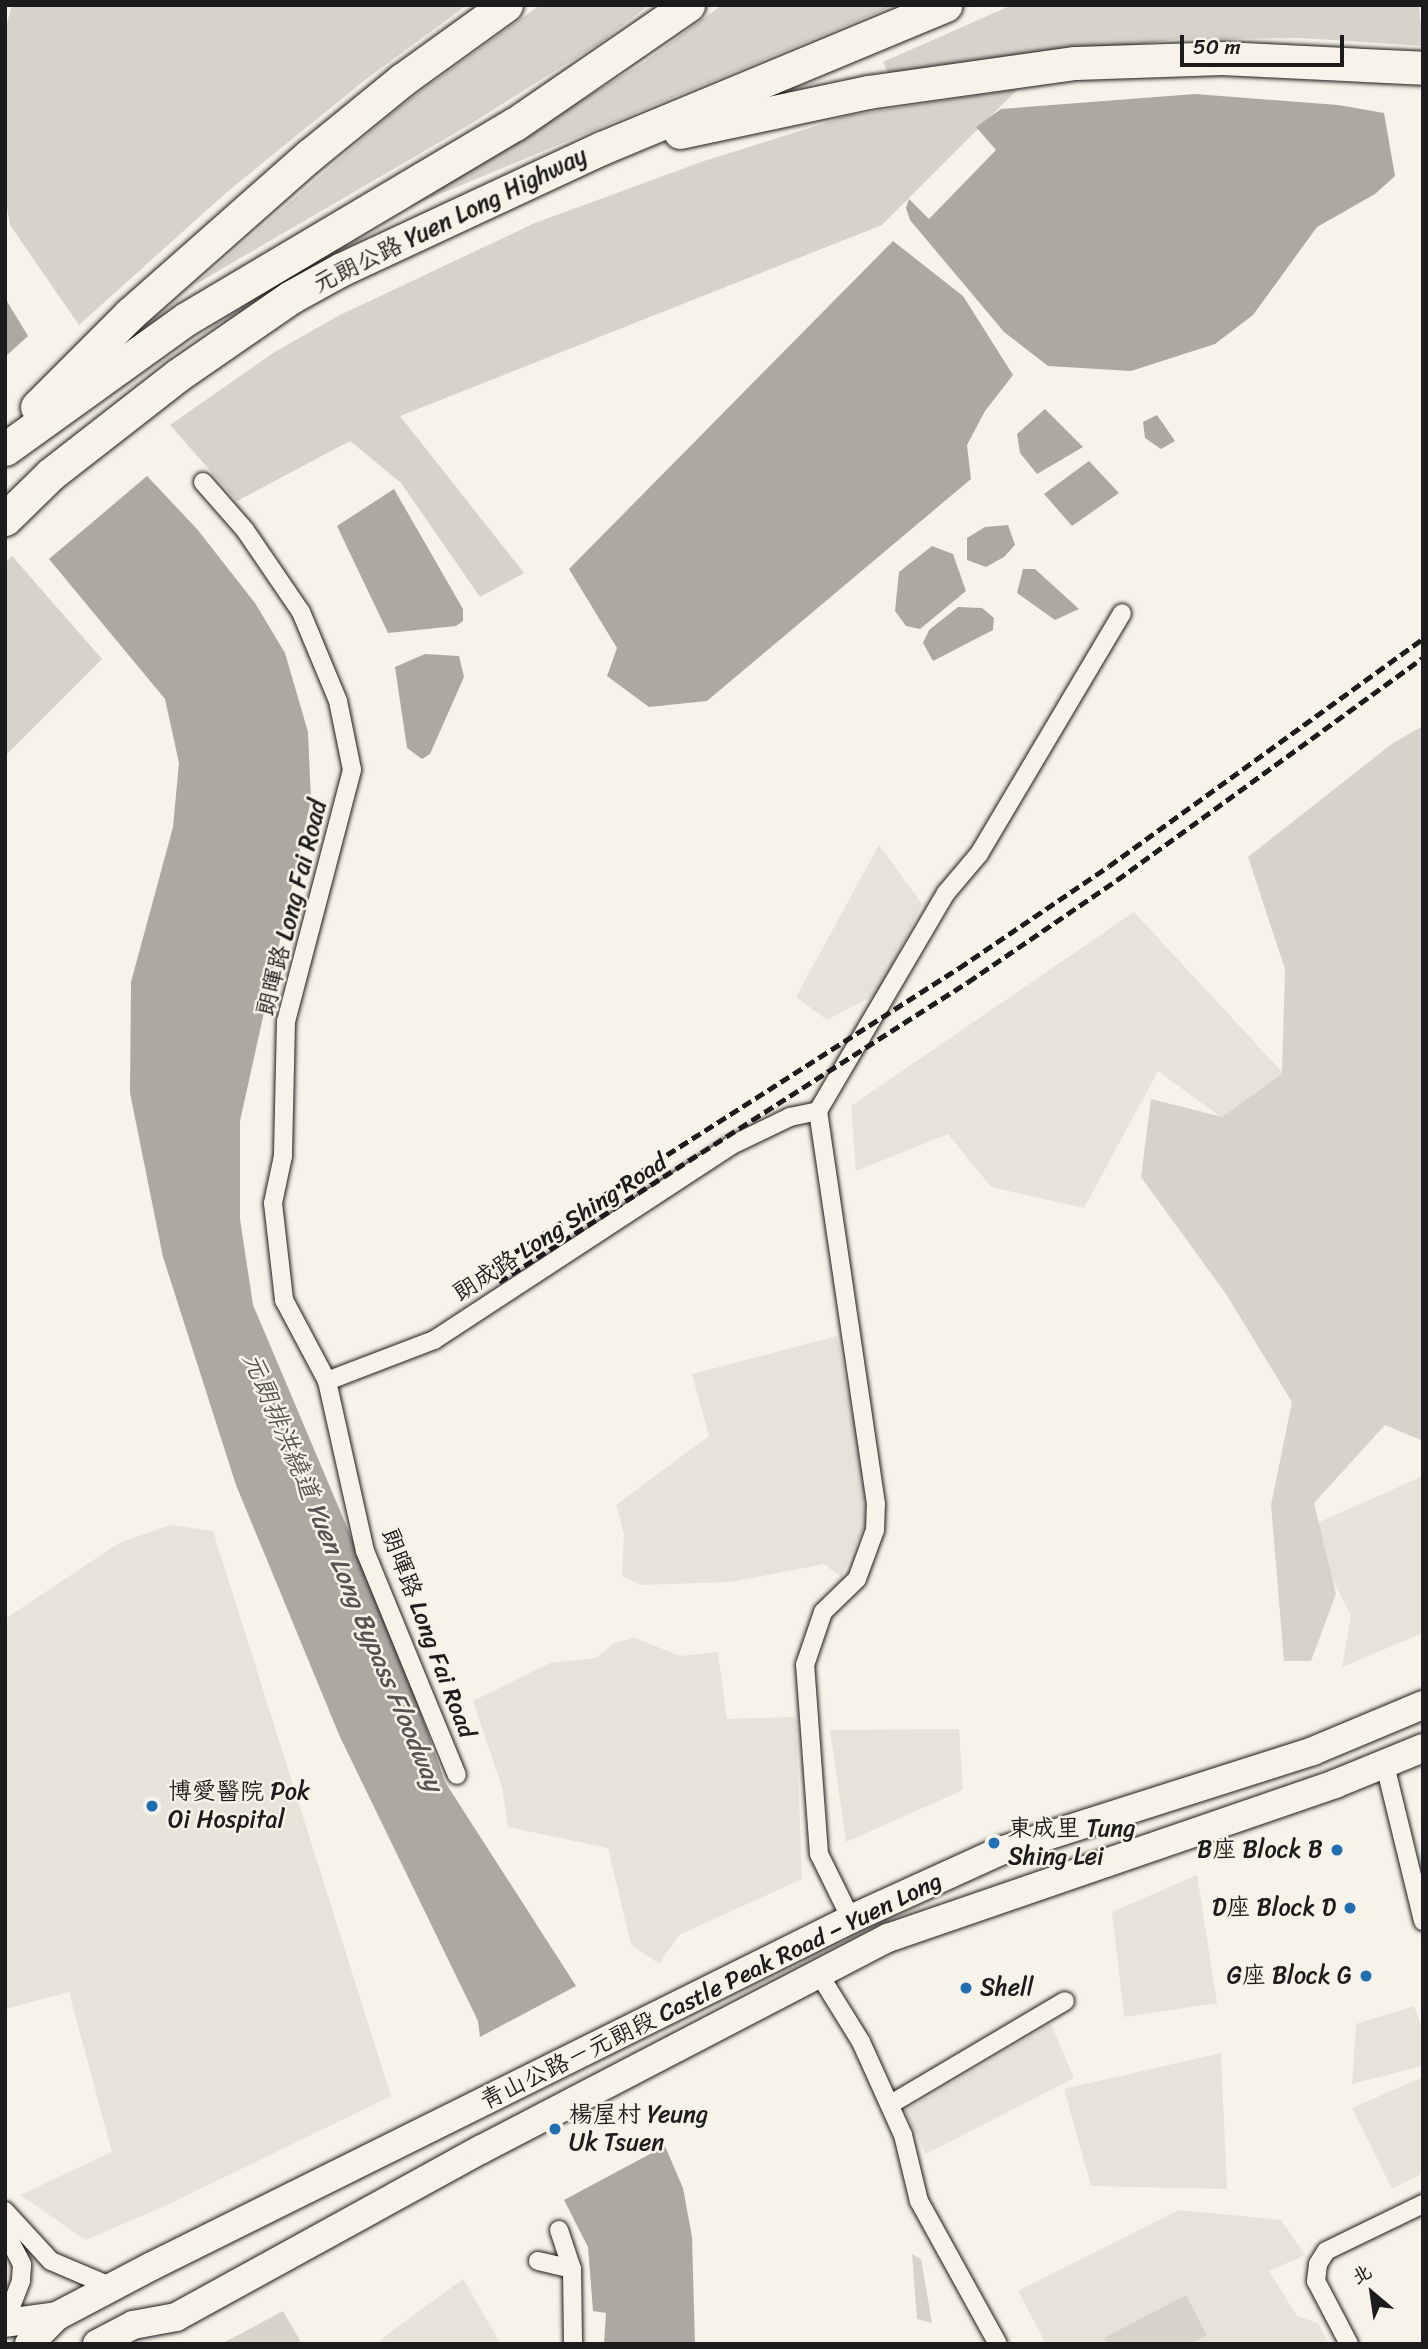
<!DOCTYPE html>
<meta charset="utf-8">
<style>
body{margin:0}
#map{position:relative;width:1428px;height:2349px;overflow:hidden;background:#f7f3e8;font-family:Sriracha,"LXGW WenKai TC",sans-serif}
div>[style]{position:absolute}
.built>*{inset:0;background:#e6e3d9}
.green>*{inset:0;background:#d7d3cb}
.water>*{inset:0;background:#aca9a2}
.roads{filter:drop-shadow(0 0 2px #1c1c1c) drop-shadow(0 0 2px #1c1c1c)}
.street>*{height:18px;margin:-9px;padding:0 9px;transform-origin:9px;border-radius:9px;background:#f7f3e8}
.primary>*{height:28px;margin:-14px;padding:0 14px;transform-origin:14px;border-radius:14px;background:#f7f3e8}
.highway>*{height:33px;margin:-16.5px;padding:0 16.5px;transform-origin:16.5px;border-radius:16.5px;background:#f7f3e8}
.rail>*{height:5px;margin-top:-2.5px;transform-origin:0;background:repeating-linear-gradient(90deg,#1c1c1c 0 10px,transparent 0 15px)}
.dots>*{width:19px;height:19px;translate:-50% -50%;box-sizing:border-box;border:4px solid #f7f3e8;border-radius:50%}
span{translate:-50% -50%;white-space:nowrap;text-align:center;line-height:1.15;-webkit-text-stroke:5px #f7f3e8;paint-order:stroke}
.street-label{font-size:24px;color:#1c1c1c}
.poi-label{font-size:24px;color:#1c1c1c}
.left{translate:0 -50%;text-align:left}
.right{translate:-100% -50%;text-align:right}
.water-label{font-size:26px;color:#565452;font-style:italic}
.frame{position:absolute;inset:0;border:7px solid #1c1c1c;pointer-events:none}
.north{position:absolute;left:1337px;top:2258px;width:70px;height:70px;-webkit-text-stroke:5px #f7f3e8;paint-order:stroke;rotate:331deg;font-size:19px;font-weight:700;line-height:28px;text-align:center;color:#1c1c1c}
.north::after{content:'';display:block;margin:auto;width:24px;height:32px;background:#1c1c1c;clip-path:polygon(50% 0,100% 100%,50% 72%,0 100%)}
.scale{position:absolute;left:1180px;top:35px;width:164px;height:32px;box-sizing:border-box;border:4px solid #1c1c1c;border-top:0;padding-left:9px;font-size:21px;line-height:24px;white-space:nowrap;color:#1c1c1c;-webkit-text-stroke:5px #f7f3e8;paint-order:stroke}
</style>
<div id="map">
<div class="built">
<i style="clip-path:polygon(879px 845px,922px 904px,879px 993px,827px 1020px,796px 997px)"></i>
<i style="clip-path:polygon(1134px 912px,1294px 1085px,1236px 1128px,1158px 1071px,1084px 1208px,991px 1187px,948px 1134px,856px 1171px,851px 1106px)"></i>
<i style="clip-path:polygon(837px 1336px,861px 1458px,867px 1520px,841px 1577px,824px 1564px,731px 1582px,641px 1585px,622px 1576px,624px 1534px,616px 1505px,709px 1436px,692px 1374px)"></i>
<i style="clip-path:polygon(1423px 1476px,1423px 1633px,1342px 1667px,1351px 1615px,1323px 1561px,1297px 1532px)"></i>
<i style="clip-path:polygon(170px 1525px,213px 1531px,391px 2096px,167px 2205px,86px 2240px,20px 2195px,112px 2152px,69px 1992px,5px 2009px,5px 1619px,119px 1543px)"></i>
<i style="clip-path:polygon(635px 1638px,680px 1656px,718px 1652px,727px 1719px,796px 1717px,802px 1879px,679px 1935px,659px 1964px,631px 1944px,608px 1848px,508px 1827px,502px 1787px,473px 1701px,550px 1663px,596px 1658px,614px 1643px)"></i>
<i style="clip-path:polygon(959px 1729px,963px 1790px,846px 1842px,830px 1730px)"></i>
<i style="clip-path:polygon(1197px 1875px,1217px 2003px,1124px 2017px,1112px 1912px)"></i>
<i style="clip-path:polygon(1414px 2006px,1423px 2031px,1423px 2066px,1352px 2084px,1356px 2024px)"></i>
<i style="clip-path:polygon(1051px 2024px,1074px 2078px,926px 2154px,905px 2111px)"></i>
<i style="clip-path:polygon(1221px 2053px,1227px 2189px,1091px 2186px,1064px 2089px)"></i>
<i style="clip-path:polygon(1423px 2077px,1423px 2173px,1392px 2189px,1352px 2108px)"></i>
<i style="clip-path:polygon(1179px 2210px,1281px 2220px,1305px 2255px,1269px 2271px,1297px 2316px,1318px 2323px,1329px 2344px,1046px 2344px,1018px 2291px)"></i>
<i style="clip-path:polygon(463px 2279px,501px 2344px,377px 2344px,384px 2337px)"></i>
</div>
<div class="green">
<i style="clip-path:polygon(12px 5px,467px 5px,365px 80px,227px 192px,79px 325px,10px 225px,5px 195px,5px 31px)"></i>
<i style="clip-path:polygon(540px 5px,649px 5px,601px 42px,469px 125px,196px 284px,399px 107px)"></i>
<i style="clip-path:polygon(722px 5px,895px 5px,399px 211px,643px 63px)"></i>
<i style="clip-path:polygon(1012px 5px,1419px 5px,1423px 46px,1302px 38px,1179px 39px,889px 75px,883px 62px)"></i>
<i style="clip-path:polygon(1018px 89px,882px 225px,400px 416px,524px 573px,480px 597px,401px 483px,350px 441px,237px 501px,170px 425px,273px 353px,338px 316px,535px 223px,704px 161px,851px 115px)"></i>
<i style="clip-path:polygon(12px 556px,102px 659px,5px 756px,5px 563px)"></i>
<i style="clip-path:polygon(1423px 726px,1423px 1441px,1385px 1425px,1314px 1503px,1336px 1594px,1311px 1661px,1284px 1661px,1271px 1505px,1292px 1402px,1226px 1294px,1141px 1177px,1151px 1099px,1222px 1117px,1282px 1074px,1285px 969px,1248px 857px,1393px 743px)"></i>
<i style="clip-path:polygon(912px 2254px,921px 2259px,932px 2323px,917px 2319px)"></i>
<i style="clip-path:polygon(1186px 2295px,1207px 2335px,1190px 2344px,1108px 2344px,1104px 2338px)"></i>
<i style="clip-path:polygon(283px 2311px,302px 2344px,222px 2344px,223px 2343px)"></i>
</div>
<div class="water">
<i style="clip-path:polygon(1195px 94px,1338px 105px,1384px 113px,1395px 176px,1375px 194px,1317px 227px,1253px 315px,1215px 344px,1131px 371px,1048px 366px,1004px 332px,910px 220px,906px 208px,909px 199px,929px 219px,996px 150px,976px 127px,1001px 109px)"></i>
<i style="clip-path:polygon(893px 241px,963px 296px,1013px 375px,985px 411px,967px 445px,971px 479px,707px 701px,649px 707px,607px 676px,617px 648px,569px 569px)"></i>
<i style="clip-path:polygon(5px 298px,28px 336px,5px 357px)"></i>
<i style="clip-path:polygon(1045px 409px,1083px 447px,1037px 474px,1020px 453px,1017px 434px)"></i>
<i style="clip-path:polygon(1157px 415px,1175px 441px,1161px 449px,1145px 438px,1143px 422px)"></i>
<i style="clip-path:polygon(1089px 461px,1119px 493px,1072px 526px,1044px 494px)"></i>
<i style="clip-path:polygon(147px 476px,197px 529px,255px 603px,285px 653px,308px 732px,311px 800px,240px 1121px,240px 1219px,253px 1305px,399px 1650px,445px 1782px,576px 1986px,480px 2037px,478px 2021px,340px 1737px,236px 1485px,163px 1257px,130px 1093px,131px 982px,173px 827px,179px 763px,165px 699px,49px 559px)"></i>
<i style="clip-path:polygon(394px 489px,463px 609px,463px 621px,456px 626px,388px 633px,337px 526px)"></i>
<i style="clip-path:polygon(1008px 525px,1015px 545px,1004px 557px,986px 567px,967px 560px,967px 538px,985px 527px)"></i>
<i style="clip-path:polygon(932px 546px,953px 554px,966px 591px,920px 629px,906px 626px,895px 611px,899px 572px)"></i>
<i style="clip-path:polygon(1023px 569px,1035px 569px,1079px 609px,1055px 620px,1017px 593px)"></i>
<i style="clip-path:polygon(958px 607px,982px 608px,994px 618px,993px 630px,933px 661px,923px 643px,929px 630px)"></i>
<i style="clip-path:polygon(425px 654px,459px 656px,464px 677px,430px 754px,422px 759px,407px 748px,395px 667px)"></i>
<i style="clip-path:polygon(665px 2146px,683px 2188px,692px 2237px,695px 2344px,604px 2344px,606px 2313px,593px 2311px,588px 2247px,564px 2200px)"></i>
</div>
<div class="roads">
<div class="street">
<i style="left:203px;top:482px;width:64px;rotate:48.8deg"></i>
<i style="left:245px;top:530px;width:99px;rotate:55.7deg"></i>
<i style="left:301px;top:612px;width:96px;rotate:67.4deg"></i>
<i style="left:338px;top:701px;width:70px;rotate:78.5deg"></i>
<i style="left:352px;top:770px;width:260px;rotate:104.7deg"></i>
<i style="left:286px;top:1021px;width:135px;rotate:91.3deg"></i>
<i style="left:283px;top:1156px;width:48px;rotate:102deg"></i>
<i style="left:273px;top:1203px;width:98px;rotate:83.5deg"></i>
<i style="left:284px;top:1300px;width:92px;rotate:62deg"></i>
<i style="left:327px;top:1381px;width:174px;rotate:77.4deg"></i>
<i style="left:365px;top:1551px;width:242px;rotate:67.7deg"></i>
<i style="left:327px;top:1381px;width:115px;rotate:-21deg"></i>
<i style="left:434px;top:1340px;width:354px;rotate:-33.2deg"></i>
<i style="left:730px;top:1146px;width:67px;rotate:-25.8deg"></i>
<i style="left:790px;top:1117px;width:29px;rotate:-12deg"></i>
<i style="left:1385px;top:1765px;width:161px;rotate:76.3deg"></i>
<i style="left:851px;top:1919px;width:72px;rotate:-116.2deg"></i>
<i style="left:819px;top:1854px;width:190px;rotate:-94.2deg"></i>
<i style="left:805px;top:1665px;width:56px;rotate:-71.2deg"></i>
<i style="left:823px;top:1612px;width:47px;rotate:-44.1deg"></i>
<i style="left:857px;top:1579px;width:52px;rotate:-69.8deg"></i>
<i style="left:875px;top:1530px;width:26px;rotate:-88deg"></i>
<i style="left:876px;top:1504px;width:397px;rotate:-98.4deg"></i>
<i style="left:818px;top:1111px;width:253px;rotate:-59.6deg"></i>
<i style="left:946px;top:893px;width:51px;rotate:-49.8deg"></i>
<i style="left:979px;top:854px;width:280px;rotate:-59.3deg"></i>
<i style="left:819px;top:1974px;width:80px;rotate:58.3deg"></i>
<i style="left:861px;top:2042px;width:102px;rotate:65.7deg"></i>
<i style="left:903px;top:2135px;width:68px;rotate:76.4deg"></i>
<i style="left:919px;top:2201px;width:163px;rotate:61.1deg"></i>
<i style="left:891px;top:2104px;width:202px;rotate:-30.6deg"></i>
<i style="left:5px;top:2211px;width:68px;rotate:47.4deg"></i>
<i style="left:51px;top:2261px;width:66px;rotate:23.1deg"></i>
<i style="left:559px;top:2230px;width:41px;rotate:71.6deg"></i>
<i style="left:572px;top:2269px;width:75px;rotate:89.2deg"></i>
<i style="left:5px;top:2231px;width:38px;rotate:63deg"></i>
<i style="left:22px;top:2265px;width:16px;rotate:94deg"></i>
<i style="left:21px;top:2281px;width:44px;rotate:111.3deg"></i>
<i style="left:538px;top:2261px;width:35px;rotate:13deg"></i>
<i style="left:1349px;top:2344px;width:71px;rotate:-117.6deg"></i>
<i style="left:1316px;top:2281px;width:17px;rotate:-83deg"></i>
<i style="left:1318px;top:2264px;width:15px;rotate:-58deg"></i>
<i style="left:1326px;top:2251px;width:108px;rotate:-25.9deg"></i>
</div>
<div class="primary">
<i style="left:5px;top:2323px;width:52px;rotate:-7.7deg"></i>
<i style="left:29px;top:2344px;width:40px;rotate:-45deg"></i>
<i style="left:57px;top:2316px;width:107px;rotate:-27.8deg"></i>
<i style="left:152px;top:2266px;width:780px;rotate:-26.4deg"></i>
<i style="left:851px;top:1919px;width:164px;rotate:-24.5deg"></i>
<i style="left:1000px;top:1851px;width:329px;rotate:-17.7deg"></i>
<i style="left:1313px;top:1751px;width:119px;rotate:-22.7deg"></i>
<i style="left:97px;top:2344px;width:41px;rotate:-27.8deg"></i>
<i style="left:133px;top:2325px;width:44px;rotate:-10.5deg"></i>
<i style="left:176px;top:2317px;width:349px;rotate:-28.8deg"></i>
<i style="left:482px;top:2149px;width:458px;rotate:-27.5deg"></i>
<i style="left:888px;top:1938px;width:473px;rotate:-19deg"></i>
<i style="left:1335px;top:1784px;width:95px;rotate:-22.2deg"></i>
</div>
<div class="highway">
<i style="left:680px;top:132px;width:192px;rotate:-12deg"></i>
<i style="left:868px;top:92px;width:209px;rotate:-8deg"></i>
<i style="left:1075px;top:63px;width:147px;rotate:-1.9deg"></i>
<i style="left:1222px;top:58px;width:201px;rotate:2.8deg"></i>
<i style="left:37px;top:407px;width:132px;rotate:-45deg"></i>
<i style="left:130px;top:314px;width:240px;rotate:-41.5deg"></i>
<i style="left:310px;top:155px;width:119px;rotate:-39.2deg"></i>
<i style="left:402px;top:80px;width:128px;rotate:-35.8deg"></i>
<i style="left:5px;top:449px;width:223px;rotate:-35.7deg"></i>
<i style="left:186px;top:319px;width:382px;rotate:-30.7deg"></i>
<i style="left:515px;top:124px;width:210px;rotate:-34.5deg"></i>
<i style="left:5px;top:519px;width:64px;rotate:-44.4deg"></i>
<i style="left:51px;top:474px;width:161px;rotate:-37.9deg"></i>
<i style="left:178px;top:375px;width:137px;rotate:-34.6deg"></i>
<i style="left:291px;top:297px;width:58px;rotate:-28.8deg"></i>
<i style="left:342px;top:269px;width:287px;rotate:-25deg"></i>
<i style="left:602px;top:148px;width:372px;rotate:-22.6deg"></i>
</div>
</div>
<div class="rail">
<i style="left:490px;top:1268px;width:557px;rotate:-32.61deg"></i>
<i style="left:959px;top:968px;width:181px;rotate:-34.2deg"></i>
<i style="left:1109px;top:866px;width:387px;rotate:-35.9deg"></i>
<i style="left:499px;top:1282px;width:557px;rotate:-32.61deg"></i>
<i style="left:968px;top:982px;width:181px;rotate:-34.4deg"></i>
<i style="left:1117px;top:880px;width:378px;rotate:-36deg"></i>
</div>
<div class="dots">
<i style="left:152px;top:1806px;background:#1f6fb2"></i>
<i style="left:994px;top:1843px;background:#1f6fb2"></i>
<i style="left:1337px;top:1850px;background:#1f6fb2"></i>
<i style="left:1350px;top:1908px;background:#1f6fb2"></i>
<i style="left:1366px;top:1976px;background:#1f6fb2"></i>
<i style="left:966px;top:1988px;background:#1f6fb2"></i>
<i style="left:555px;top:2129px;background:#1f6fb2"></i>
</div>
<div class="street-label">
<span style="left:450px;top:220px;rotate:-26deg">元朗公路 Yuen Long Highway</span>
<span style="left:292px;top:908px;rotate:-76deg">朗暉路 Long Fai Road</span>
<span style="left:560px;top:1228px;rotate:-33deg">朗成路 Long Shing Road</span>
<span style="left:428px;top:1633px;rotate:69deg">朗暉路 Long Fai Road</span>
<span style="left:711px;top:1991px;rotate:-26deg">青山公路－元朗段 Castle Peak Road – Yuen Long</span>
</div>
<div class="poi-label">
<span class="left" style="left:168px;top:1806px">博愛醫院 Pok<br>Oi Hospital</span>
<span class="left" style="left:1008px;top:1843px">東成里 Tung<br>Shing Lei</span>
<span class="right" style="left:1323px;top:1850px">B座 Block B</span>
<span class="right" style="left:1336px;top:1908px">D座 Block D</span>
<span class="right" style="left:1352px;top:1976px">G座 Block G</span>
<span class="left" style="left:980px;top:1988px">Shell</span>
<span class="left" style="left:569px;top:2129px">楊屋村 Yeung<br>Uk Tsuen</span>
</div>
<div class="water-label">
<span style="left:343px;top:1572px;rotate:67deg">元朗排洪繞道 Yuen Long Bypass Floodway</span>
</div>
<div class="frame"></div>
<div class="north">北</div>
<div class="scale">50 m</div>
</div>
